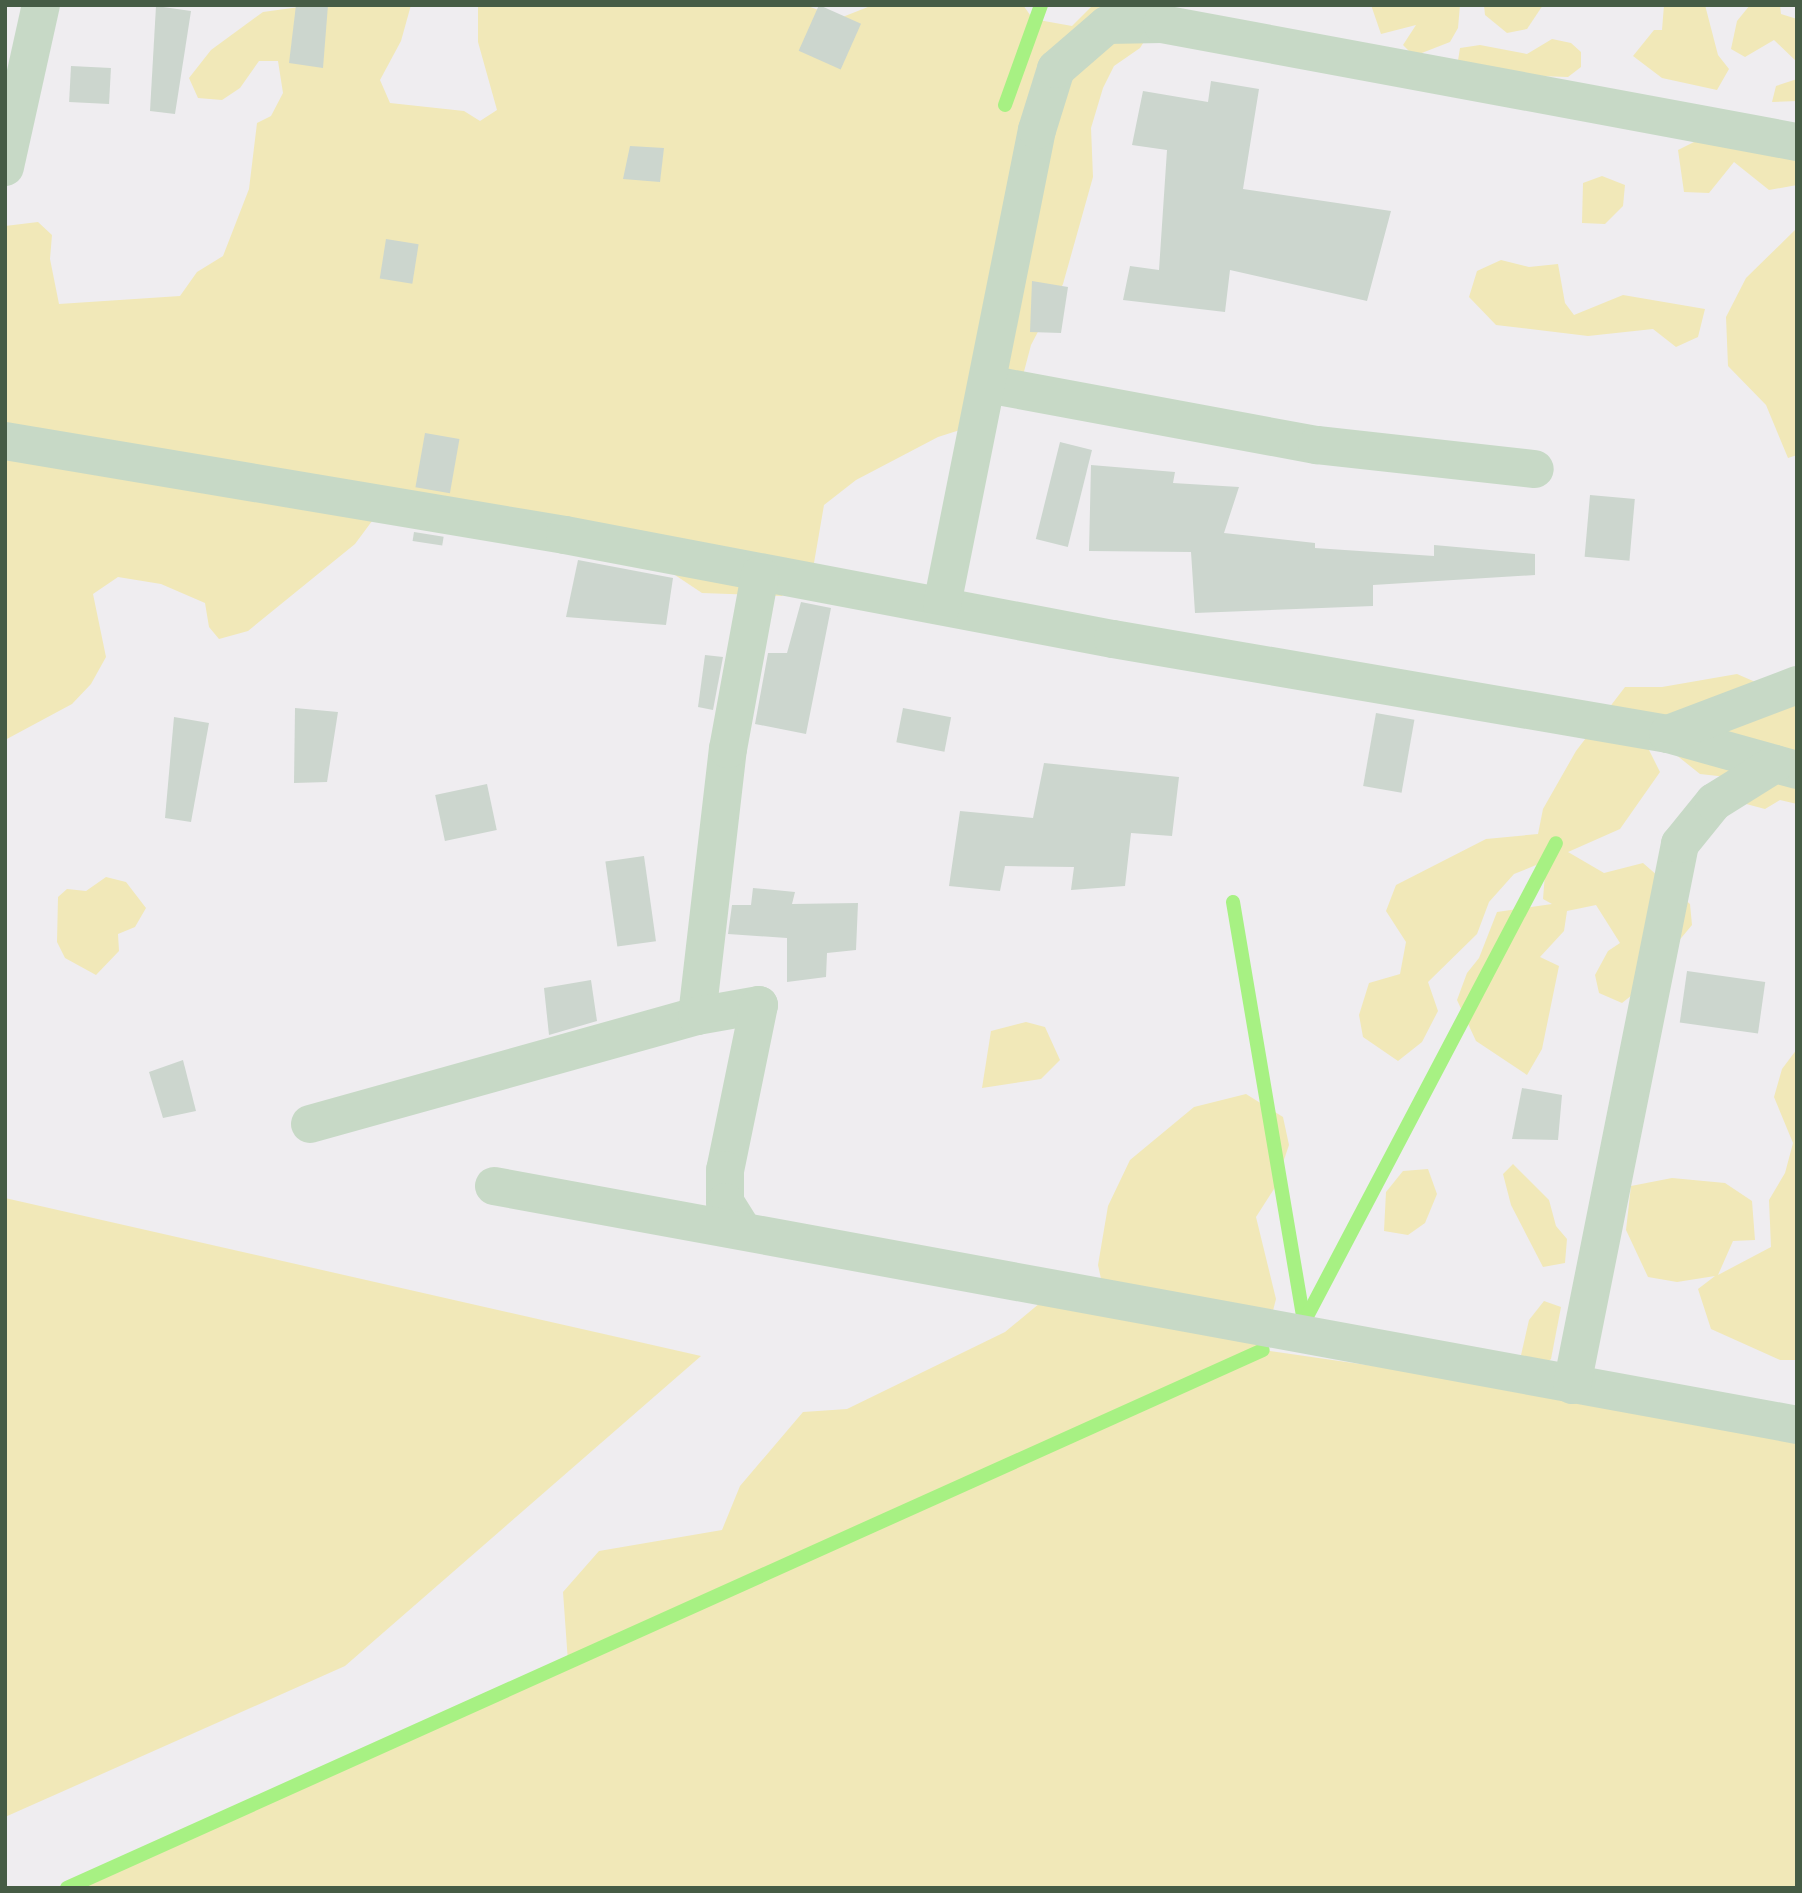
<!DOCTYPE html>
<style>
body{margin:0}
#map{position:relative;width:1802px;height:1893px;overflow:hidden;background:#efedf0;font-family:"DejaVu Sans",sans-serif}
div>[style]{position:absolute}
.green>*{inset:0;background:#f1e8b8}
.stream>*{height:14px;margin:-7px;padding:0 7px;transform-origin:7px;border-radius:7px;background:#a7f183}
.building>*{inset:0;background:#ccd6ce;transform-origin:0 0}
.street>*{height:38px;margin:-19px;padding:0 19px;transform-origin:19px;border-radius:19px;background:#c7d9c6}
span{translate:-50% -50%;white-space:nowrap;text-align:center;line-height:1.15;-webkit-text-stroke:6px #fff;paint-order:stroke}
.frame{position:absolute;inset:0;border:7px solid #465c45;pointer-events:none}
</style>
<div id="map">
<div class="green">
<i style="clip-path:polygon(314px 5px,411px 5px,401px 41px,380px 80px,390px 103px,464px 111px,480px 121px,497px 110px,478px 42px,478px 5px,805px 5px,840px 18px,873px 5px,1023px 5px,1033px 19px,1072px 26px,1093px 5px,1167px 5px,1140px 48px,1114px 66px,1103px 88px,1091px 128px,1093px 177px,1063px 284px,1031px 345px,1021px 383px,985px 422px,938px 437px,856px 480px,824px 505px,814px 563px,782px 596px,702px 593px,669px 571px,375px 517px,355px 544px,248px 631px,219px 639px,209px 627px,205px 603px,161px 584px,118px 577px,93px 594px,106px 657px,91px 684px,72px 704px,5px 740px,5px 226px,38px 222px,52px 235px,50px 259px,59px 304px,180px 296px,197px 272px,223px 256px,249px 189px,257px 123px,271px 116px,283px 93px,278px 61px,259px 61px,240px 88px,222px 100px,198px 98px,189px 78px,211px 50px,263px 12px)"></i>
<i style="clip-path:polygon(1371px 5px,1460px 5px,1458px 28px,1450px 42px,1414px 56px,1403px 45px,1416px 25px,1381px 34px)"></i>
<i style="clip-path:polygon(1484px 5px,1543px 5px,1527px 29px,1507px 33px,1485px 15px)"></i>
<i style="clip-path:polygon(1664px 5px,1705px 5px,1718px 55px,1729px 69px,1717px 90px,1662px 78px,1633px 56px,1654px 30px,1662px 30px)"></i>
<i style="clip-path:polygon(1750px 5px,1780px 5px,1781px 14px,1797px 19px,1797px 62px,1774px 40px,1745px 57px,1731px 49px,1737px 21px)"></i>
<i style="clip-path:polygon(1552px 39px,1571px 43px,1581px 52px,1581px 67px,1568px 77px,1456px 73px,1460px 48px,1480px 45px,1527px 54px)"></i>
<i style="clip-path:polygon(1797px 79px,1797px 101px,1772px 102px,1776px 86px)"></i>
<i style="clip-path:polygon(1700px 139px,1797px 158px,1797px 185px,1769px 190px,1734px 162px,1709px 193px,1684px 192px,1678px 150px)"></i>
<i style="clip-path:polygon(1602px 176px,1625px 185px,1623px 206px,1605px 224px,1582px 223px,1583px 183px)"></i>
<i style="clip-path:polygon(1797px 228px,1797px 455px,1788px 458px,1766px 405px,1728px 366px,1726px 317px,1746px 278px)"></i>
<i style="clip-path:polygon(1501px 260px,1529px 267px,1558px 264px,1565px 303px,1574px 315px,1623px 295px,1705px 309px,1698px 337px,1676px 347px,1653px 329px,1588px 336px,1496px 325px,1469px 297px,1477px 271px)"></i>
<i style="clip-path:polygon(1737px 674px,1797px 700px,1797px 804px,1780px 800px,1765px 809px,1735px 801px,1727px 777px,1700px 774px,1675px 754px,1647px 746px,1660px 772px,1620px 829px,1568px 852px,1604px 873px,1643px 863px,1690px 904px,1692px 925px,1637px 991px,1622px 1003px,1599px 993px,1595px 975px,1608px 951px,1620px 943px,1596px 905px,1567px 911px,1564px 931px,1540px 957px,1559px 966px,1542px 1049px,1527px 1075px,1476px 1041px,1457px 1000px,1467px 973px,1479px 958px,1497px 912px,1552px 904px,1543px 899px,1546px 861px,1514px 874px,1489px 902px,1477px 934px,1428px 982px,1438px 1011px,1422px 1042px,1398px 1061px,1363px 1037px,1359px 1015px,1369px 983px,1400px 974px,1406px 942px,1386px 911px,1396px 885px,1486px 839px,1538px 834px,1543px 809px,1576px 751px,1625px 687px,1662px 687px)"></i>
<i style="clip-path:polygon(106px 877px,126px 882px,146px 908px,135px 927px,118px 934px,119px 951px,96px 975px,65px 958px,57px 942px,58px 897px,67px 889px,86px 891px)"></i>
<i style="clip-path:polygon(1026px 1022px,1045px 1027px,1060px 1060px,1041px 1079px,982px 1088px,991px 1031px)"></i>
<i style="clip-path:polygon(1797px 1049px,1797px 1360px,1780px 1360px,1711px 1329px,1698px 1289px,1715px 1276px,1677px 1282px,1648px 1277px,1626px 1230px,1631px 1186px,1672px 1178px,1725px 1183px,1752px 1201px,1755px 1240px,1733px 1241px,1718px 1275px,1771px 1247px,1769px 1200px,1785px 1173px,1793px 1143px,1774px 1097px,1782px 1069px)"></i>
<i style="clip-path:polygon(1246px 1094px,1283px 1117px,1289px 1145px,1274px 1189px,1256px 1217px,1276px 1299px,1263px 1350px,1797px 1427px,1797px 1888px,67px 1888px,568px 1662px,563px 1592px,599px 1551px,722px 1530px,740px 1486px,803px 1412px,847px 1409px,1005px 1332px,1040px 1303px,1107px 1306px,1098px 1265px,1108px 1206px,1130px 1160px,1194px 1107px)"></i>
<i style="clip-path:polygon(1513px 1164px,1549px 1200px,1556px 1226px,1567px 1239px,1565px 1263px,1543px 1267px,1511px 1205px,1503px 1174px)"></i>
<i style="clip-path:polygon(1428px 1169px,1437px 1194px,1425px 1223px,1408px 1235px,1384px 1231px,1386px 1192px,1403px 1171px)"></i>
<i style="clip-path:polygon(5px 1198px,701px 1356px,345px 1666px,5px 1817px)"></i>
<i style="clip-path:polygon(1544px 1301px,1561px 1307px,1551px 1359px,1530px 1376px,1519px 1364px,1529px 1320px)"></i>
</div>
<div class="stream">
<i style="left:1005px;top:105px;width:106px;rotate:-70.2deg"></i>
<i style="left:1233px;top:902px;width:426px;rotate:80.4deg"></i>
<i style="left:1304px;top:1322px;width:541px;rotate:-62.25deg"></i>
<i style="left:67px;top:1888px;width:1311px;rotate:-24.22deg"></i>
</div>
<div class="building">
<i style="clip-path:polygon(296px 5px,328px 5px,323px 68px,289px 63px)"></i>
<i style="left:819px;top:5px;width:46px;height:50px;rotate:24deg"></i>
<i style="clip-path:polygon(156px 6px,191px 11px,175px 114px,150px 111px)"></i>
<i style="left:71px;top:66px;width:40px;height:36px;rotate:3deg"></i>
<i style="clip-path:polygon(1211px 81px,1259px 89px,1243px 189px,1391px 211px,1367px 301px,1230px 270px,1225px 312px,1123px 300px,1130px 266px,1159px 270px,1167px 150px,1132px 145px,1143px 91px,1208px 102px)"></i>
<i style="clip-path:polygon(630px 146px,664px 148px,660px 182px,623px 179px)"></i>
<i style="left:386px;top:239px;width:33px;height:40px;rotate:9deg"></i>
<i style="clip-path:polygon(1032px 281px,1068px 287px,1061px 333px,1030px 332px)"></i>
<i style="left:425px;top:433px;width:35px;height:55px;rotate:10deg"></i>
<i style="left:1060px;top:442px;width:33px;height:100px;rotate:14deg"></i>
<i style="clip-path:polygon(1091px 465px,1175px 472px,1173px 483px,1239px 487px,1224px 533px,1315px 543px,1315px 548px,1434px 556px,1434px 545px,1535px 554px,1535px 575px,1373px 585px,1373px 606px,1195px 613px,1191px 552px,1089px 551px)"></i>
<i style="left:1590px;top:495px;width:45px;height:62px;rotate:5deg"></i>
<i style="left:414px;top:532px;width:30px;height:9px;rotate:9deg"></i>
<i style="clip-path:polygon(578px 560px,673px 578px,666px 625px,566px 617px)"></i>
<i style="clip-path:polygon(801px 602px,831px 608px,806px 734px,755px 724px,768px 653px,787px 653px)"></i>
<i style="clip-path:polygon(705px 655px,723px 657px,713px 710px,698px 707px)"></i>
<i style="clip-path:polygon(295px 708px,338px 712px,327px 782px,294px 783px)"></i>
<i style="left:903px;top:708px;width:49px;height:35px;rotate:11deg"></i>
<i style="left:1376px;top:713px;width:39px;height:74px;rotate:10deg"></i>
<i style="clip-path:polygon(174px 717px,209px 723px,191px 822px,165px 818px)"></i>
<i style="clip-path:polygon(1044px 763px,1179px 777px,1172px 836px,1131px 833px,1125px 886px,1071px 890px,1074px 867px,1005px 866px,1000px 891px,949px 886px,960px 811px,1033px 818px)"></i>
<i style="left:487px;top:784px;width:47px;height:53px;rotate:78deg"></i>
<i style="left:644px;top:856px;width:86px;height:39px;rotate:82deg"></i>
<i style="clip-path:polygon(753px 888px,795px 892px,792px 904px,858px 903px,856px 950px,827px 953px,826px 977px,787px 982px,787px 938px,728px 934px,732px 905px,751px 905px)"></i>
<i style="left:1687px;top:971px;width:79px;height:52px;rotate:8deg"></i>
<i style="clip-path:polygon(591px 980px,597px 1021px,549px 1035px,544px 988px)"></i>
<i style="clip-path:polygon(183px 1060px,196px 1111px,163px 1118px,149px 1072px)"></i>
<i style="clip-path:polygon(1522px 1088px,1562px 1095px,1558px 1140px,1512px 1139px)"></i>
</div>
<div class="street">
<i style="left:5px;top:167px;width:166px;rotate:-77.5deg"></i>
<i style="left:987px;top:384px;width:336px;rotate:10.5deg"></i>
<i style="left:1317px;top:445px;width:219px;rotate:6.3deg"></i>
<i style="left:5px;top:441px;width:568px;rotate:9.53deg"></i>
<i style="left:565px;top:535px;width:558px;rotate:10.75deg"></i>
<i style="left:1113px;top:639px;width:563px;rotate:9.71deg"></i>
<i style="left:1668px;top:734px;width:134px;rotate:15.6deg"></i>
<i style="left:942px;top:605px;width:484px;rotate:-78.7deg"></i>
<i style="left:1037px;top:130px;width:64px;rotate:-72.7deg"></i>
<i style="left:1056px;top:69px;width:67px;rotate:-40.8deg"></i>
<i style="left:1107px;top:25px;width:55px;rotate:-1deg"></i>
<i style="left:1162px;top:24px;width:646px;rotate:10.53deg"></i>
<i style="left:1668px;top:734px;width:138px;rotate:-20.8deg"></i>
<i style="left:697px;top:1016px;width:269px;rotate:-83.4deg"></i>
<i style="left:728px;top:749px;width:177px;rotate:-79.6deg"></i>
<i style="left:310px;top:1124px;width:402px;rotate:-15.6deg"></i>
<i style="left:697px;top:1016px;width:63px;rotate:-10.1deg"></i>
<i style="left:759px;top:1005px;width:168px;rotate:101.6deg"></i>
<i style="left:725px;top:1170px;width:32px;rotate:90deg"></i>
<i style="left:725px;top:1202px;width:31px;rotate:58deg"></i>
<i style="left:494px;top:1186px;width:1325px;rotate:10.39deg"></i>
<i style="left:1572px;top:1385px;width:552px;rotate:-78.71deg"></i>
<i style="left:1680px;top:844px;width:54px;rotate:-51deg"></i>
<i style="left:1714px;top:802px;width:72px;rotate:-31.9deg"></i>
</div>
<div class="frame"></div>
</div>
